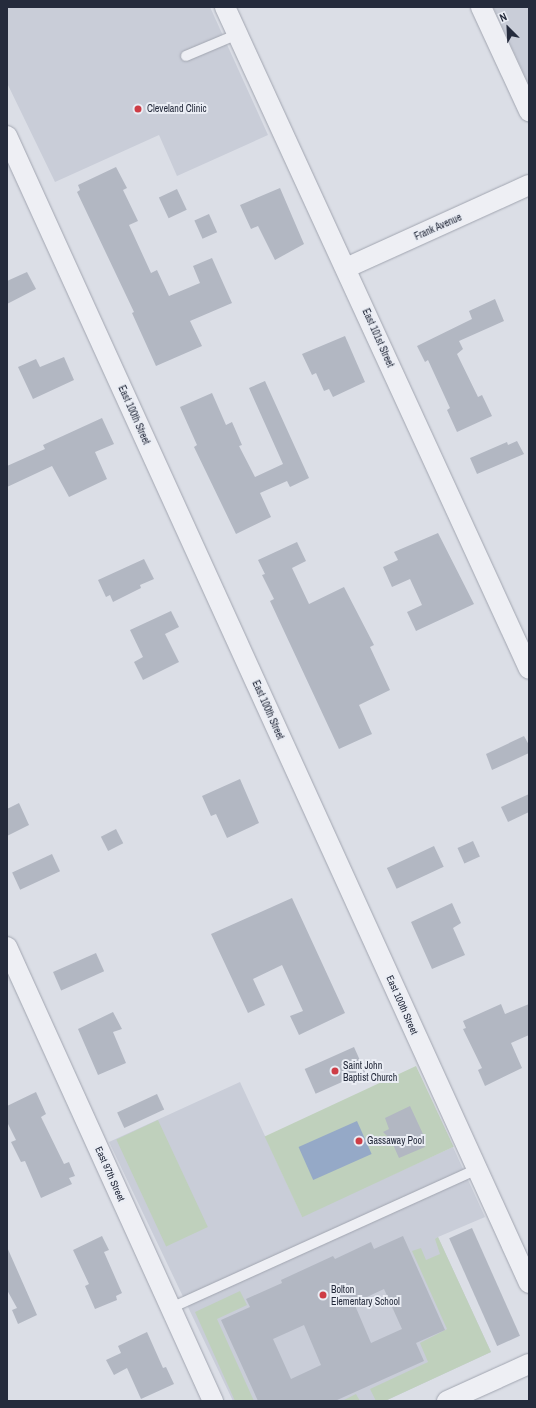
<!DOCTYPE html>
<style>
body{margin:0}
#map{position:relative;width:536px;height:1408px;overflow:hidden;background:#dbdee6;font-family:"Archivo Narrow",sans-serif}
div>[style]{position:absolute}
.built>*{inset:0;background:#c9cdd8}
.green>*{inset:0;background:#bfd0bc;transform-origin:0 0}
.water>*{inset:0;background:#95a9c7;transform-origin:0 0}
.building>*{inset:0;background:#b2b7c2;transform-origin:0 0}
.roads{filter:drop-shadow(0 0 1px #a1a5b0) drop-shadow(0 0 1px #a1a5b0)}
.lane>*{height:10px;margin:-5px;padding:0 5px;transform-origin:5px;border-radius:5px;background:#eeeff4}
.street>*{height:20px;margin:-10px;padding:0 10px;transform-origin:10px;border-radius:10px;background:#eeeff4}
.dots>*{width:11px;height:11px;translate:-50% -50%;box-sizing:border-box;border:2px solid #eaedf4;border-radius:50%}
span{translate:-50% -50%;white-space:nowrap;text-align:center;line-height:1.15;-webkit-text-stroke:4px #eaedf4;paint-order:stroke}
.poi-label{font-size:10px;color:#252b3c}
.left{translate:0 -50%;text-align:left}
.street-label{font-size:10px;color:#252b3c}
.frame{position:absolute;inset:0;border:8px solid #252b3c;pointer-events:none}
.north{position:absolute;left:488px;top:8px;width:40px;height:40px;-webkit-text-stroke:3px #eaedf4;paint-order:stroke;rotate:336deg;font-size:11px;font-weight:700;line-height:16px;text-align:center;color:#252b3c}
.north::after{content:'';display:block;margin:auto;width:14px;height:18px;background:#252b3c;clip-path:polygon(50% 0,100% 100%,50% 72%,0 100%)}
</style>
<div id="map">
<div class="built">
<i style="clip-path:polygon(7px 7px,210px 7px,268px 135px,177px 176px,159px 135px,55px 182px,7px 83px)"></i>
<i style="clip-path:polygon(493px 7px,529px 7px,529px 85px,498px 18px)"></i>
<i style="clip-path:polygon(240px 1082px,302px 1216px,453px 1147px,485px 1217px,438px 1237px,491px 1352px,385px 1401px,233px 1401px,109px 1142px)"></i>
</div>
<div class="green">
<i style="left:416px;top:1066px;width:89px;height:167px;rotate:65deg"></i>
<i style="left:158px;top:1120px;width:118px;height:46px;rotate:65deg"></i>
<i style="clip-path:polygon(438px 1237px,491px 1352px,385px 1401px,376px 1401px,370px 1389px,428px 1362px,420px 1343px,447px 1329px,412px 1251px,421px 1248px,426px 1260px,440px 1254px,435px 1239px)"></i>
<i style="clip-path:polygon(240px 1291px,247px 1305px,217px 1319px,254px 1401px,235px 1401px,195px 1312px)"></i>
<i style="clip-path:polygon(356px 1394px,360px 1401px,342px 1401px)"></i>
</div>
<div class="water">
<i style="left:357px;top:1121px;width:36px;height:64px;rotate:66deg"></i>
</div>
<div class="building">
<i style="clip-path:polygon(116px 167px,127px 188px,123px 190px,138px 221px,129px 225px,151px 273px,157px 270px,169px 296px,200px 283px,193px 266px,212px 258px,232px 303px,190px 321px,202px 346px,156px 366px,132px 313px,134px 312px,77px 192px,80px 190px,78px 185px)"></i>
<i style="clip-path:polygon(280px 188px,304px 244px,275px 260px,258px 226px,251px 229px,240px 205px)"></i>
<i style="left:177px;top:189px;width:23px;height:20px;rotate:65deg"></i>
<i style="left:209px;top:214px;width:20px;height:16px;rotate:66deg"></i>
<i style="clip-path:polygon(27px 272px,36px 289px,7px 304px,7px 281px)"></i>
<i style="clip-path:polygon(495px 299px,504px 321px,459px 341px,463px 349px,457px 354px,478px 397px,482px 395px,492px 416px,457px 432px,447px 410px,450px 408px,428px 360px,425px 362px,417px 346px,472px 319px,469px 311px)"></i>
<i style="clip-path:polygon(345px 336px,365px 382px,333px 397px,329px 389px,324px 391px,316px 373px,312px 375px,302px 354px)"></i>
<i style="clip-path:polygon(64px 357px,74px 380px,33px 399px,18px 367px,36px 359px,40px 367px)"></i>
<i style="clip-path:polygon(265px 381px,309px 478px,290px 487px,287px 481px,260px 493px,271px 517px,236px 534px,194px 447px,197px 445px,180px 407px,212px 393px,226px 425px,232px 422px,242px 445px,239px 446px,255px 477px,283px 464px,249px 388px)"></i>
<i style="clip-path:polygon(102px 418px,114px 444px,95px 452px,107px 479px,69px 497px,52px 466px,7px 487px,7px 466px,45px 449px,43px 445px)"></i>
<i style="clip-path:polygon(517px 441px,524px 454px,477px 474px,470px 458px,507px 442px,508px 445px)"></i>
<i style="clip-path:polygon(438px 533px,474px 604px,416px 631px,407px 612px,422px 605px,410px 579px,392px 587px,383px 567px,398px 560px,394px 552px)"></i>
<i style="clip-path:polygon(297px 542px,306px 561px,292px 568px,309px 604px,344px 587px,374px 645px,370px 647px,390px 690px,359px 705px,372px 734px,339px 749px,270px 601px,274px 599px,262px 575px,265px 574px,258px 560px)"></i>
<i style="clip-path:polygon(144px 559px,154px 579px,140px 585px,141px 588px,113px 602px,110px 595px,106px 597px,98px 580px)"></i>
<i style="clip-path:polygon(171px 611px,179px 627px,165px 634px,179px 662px,143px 680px,134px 662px,143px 657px,130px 630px)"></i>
<i style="clip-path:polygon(524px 736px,529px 745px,529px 753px,492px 770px,486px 754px)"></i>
<i style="clip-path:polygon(240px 779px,259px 823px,227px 838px,216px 814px,211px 816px,202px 796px)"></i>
<i style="clip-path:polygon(529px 794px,529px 812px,508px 822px,501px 807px)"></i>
<i style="clip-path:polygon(19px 803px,29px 825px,7px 836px,7px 809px)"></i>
<i style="left:116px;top:829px;width:16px;height:17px;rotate:63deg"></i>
<i style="left:473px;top:841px;width:17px;height:17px;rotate:66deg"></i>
<i style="left:434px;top:846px;width:23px;height:52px;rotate:65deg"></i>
<i style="left:52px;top:854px;width:19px;height:44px;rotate:65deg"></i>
<i style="clip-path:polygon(292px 898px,345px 1013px,299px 1035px,290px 1016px,303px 1011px,282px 965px,253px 979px,265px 1005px,248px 1013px,211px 934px)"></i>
<i style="clip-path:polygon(452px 903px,461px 923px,453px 928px,465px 955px,432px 969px,411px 922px)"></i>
<i style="left:96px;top:953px;width:20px;height:47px;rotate:66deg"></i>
<i style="clip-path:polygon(501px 1004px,505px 1014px,529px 1004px,529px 1035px,511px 1043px,522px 1068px,485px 1086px,478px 1070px,482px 1068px,463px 1029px,466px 1028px,463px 1021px)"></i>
<i style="clip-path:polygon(113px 1012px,122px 1029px,113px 1032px,126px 1063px,98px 1075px,78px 1029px)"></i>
<i style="left:354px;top:1047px;width:27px;height:54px;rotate:66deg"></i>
<i style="clip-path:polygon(36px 1092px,46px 1114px,41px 1117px,64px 1164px,69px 1162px,75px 1176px,69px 1178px,72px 1184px,41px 1198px,25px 1161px,21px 1162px,11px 1142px,16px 1140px,7px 1122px,7px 1106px)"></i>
<i style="left:157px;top:1094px;width:17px;height:44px;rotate:65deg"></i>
<i style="clip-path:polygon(410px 1106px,423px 1134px,421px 1138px,425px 1147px,399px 1158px,391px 1140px,383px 1132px,389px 1129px,385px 1118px)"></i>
<i style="left:472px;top:1228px;width:118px;height:25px;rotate:66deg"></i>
<i style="clip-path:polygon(102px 1236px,109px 1250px,104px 1252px,122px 1293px,116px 1296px,117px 1300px,95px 1309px,85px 1286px,89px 1284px,73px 1250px)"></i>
<i style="clip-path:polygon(evenodd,403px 1236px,445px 1330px,416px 1343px,424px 1361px,335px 1401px,258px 1401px,221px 1320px,250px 1307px,246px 1299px,282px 1283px,281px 1280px,333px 1256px,335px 1259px,371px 1242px,374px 1249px,403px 1236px,384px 1289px,402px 1329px,371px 1343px,354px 1303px,384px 1289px,403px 1236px,304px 1325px,321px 1365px,291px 1379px,273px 1339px,304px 1325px)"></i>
<i style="clip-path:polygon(7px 1247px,37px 1315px,18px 1324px,12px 1310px,17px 1308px,7px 1290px)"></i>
<i style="clip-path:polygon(147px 1332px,163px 1368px,166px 1367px,174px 1384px,141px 1399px,127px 1368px,114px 1375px,106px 1360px,121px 1353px,118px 1346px)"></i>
</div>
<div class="roads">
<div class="lane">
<i style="left:186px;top:56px;width:56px;rotate:-22.9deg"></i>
<i style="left:171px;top:1308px;width:336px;rotate:-24.4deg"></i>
</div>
<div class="street">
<i style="left:225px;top:7px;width:728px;rotate:65.33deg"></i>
<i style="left:481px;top:7px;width:115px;rotate:65.2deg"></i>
<i style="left:7px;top:136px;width:1260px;rotate:65.53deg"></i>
<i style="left:346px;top:268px;width:201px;rotate:-24.4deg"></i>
<i style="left:7px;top:947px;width:499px;rotate:65.6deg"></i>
<i style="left:447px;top:1401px;width:90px;rotate:-24.3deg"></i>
</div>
</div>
<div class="dots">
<i style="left:138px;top:109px;background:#ce3d46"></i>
<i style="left:335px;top:1071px;background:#ce3d46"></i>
<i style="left:359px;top:1141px;background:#ce3d46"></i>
<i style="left:323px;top:1295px;background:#ce3d46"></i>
</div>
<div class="poi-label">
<span class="left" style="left:147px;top:109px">Cleveland Clinic</span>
<span class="left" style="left:343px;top:1071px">Saint John<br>Baptist Church</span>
<span class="left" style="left:367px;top:1141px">Gassaway Pool</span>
<span class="left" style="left:331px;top:1295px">Bolton<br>Elementary School</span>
</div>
<div class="street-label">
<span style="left:438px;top:227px;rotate:-24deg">Frank Avenue</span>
<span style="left:378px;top:338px;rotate:66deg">East 101st Street</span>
<span style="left:134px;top:415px;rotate:66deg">East 100th Street</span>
<span style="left:268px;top:710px;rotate:66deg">East 100th Street</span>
<span style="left:402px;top:1005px;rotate:66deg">East 100th Street</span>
<span style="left:110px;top:1174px;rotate:66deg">East 97th Street</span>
</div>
<div class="frame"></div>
<div class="north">N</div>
</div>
